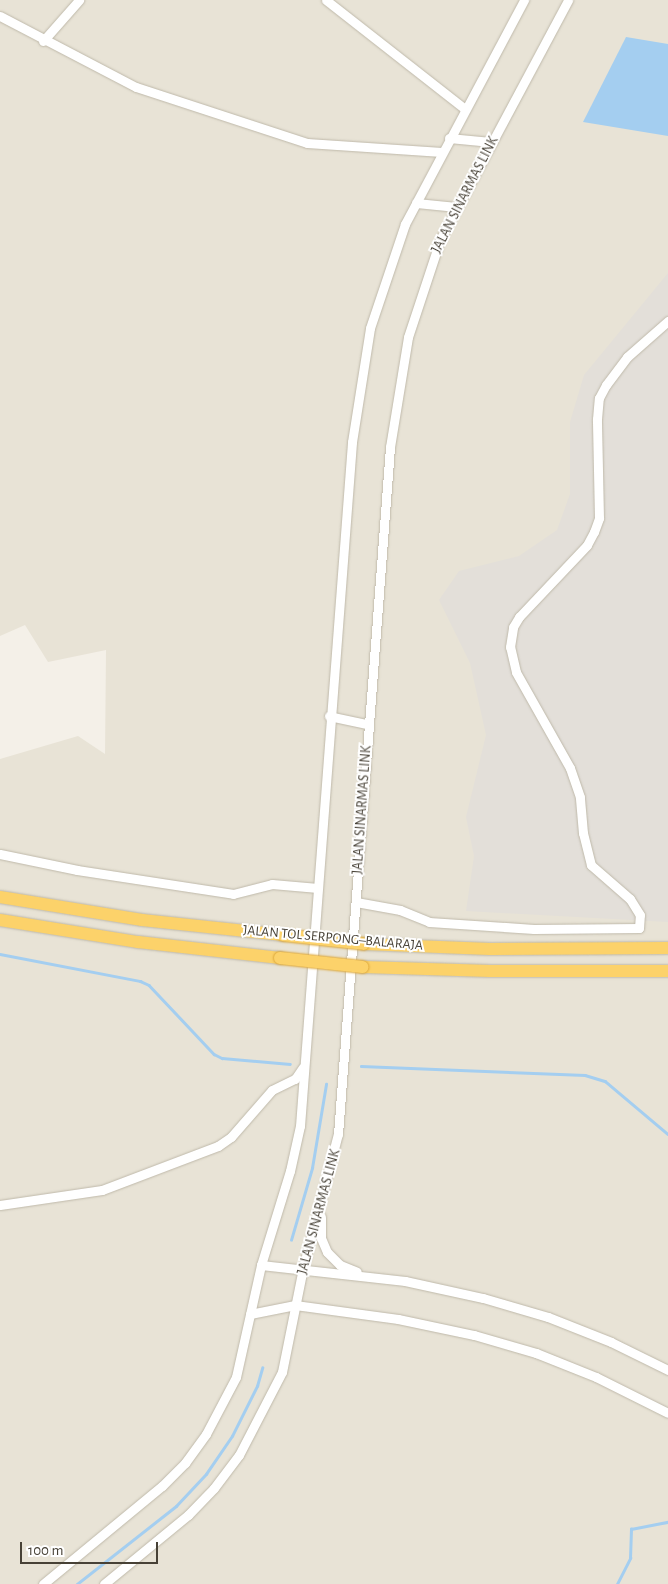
<!DOCTYPE html>
<meta charset="utf-8">
<style>
body{margin:0}
#map{position:relative;width:668px;height:1584px;overflow:hidden;background:#f4f0e8;font-family:"Alegreya Sans",sans-serif}
div>[style]{position:absolute}
.residential>*{inset:0;background:#e8e3d6}
.industrial>*{inset:0;background:#e3dfd9}
.water>*{inset:0;background:#a4cef0}
.stream>*{height:2.5px;margin:-1.25px;padding:0 1.25px;transform-origin:1.25px;border-radius:1.25px;background:#a4cef0}
.roads{filter:drop-shadow(0 0 1px #bfb9aa) drop-shadow(0 0 1px #bfb9aa)}
.minor>*{height:9px;margin:-4.5px;padding:0 4.5px;transform-origin:4.5px;border-radius:4.5px;background:#fff}
.highway>*{height:12px;margin:-6px;padding:0 6px;transform-origin:6px;border-radius:6px;background:#fcd26a}
.bridges{filter:drop-shadow(0 0 1px #dca739) drop-shadow(0 0 1px #dca739)}
.highway-bridge>*{height:12px;margin:-6px;padding:0 6px;transform-origin:6px;border-radius:6px;background:#fcd26a}
span{translate:-50% -50%;white-space:nowrap;text-align:center;line-height:1.15;-webkit-text-stroke:4px #fff;paint-order:stroke}
.street-label{font-size:14px;color:#474136}
.scale{position:absolute;left:20px;top:1542px;width:138px;height:22px;box-sizing:border-box;border:2px solid #474136;border-top:0;padding-left:6px;font-size:15px;line-height:18px;white-space:nowrap;color:#474136;-webkit-text-stroke:4px #fff;paint-order:stroke}
</style>
<div id="map">
<div class="residential">
<i style="clip-path:polygon(0 0,668px 0,668px 1584px,0 1584px,0 759px,78px 736px,105px 754px,106px 650px,48px 662px,25px 625px,0 636px)"></i>
</div>
<div class="industrial">
<i style="clip-path:polygon(668px 273px,668px 922px,466px 911px,474px 856px,466px 817px,486px 735px,470px 663px,439px 600px,459px 571px,519px 556px,557px 530px,570px 494px,570px 422px,584px 375px)"></i>
</div>
<div class="water">
<i style="clip-path:polygon(626px 37px,668px 44px,668px 136px,583px 122px)"></i>
</div>
<div class="stream">
<i style="left:0;top:954px;width:143px;rotate:10.9deg"></i>
<i style="left:140px;top:981px;width:10px;rotate:24deg"></i>
<i style="left:149px;top:985px;width:95px;rotate:46.7deg"></i>
<i style="left:214px;top:1054px;width:9px;rotate:27deg"></i>
<i style="left:222px;top:1058px;width:68px;rotate:5deg"></i>
<i style="left:361px;top:1066px;width:224px;rotate:2.3deg"></i>
<i style="left:585px;top:1075px;width:21px;rotate:17deg"></i>
<i style="left:605px;top:1081px;width:82px;rotate:40.1deg"></i>
<i style="left:291px;top:1240px;width:75px;rotate:-73.7deg"></i>
<i style="left:312px;top:1168px;width:85px;rotate:-80.5deg"></i>
<i style="left:77px;top:1584px;width:126px;rotate:-38.2deg"></i>
<i style="left:176px;top:1506px;width:44px;rotate:-46.8deg"></i>
<i style="left:206px;top:1474px;width:46px;rotate:-55.6deg"></i>
<i style="left:232px;top:1436px;width:56px;rotate:-63.4deg"></i>
<i style="left:257px;top:1386px;width:19px;rotate:-74deg"></i>
<i style="left:617px;top:1584px;width:29px;rotate:-63deg"></i>
<i style="left:630px;top:1558px;width:29px;rotate:-88deg"></i>
<i style="left:631px;top:1529px;width:38px;rotate:-11deg"></i>
</div>
<div class="roads">
<div class="minor">
<i style="left:326px;top:0;width:177px;rotate:38.1deg"></i>
<i style="left:0;top:16px;width:153px;rotate:27.6deg"></i>
<i style="left:136px;top:87px;width:180px;rotate:18.1deg"></i>
<i style="left:307px;top:143px;width:135px;rotate:3.8deg"></i>
<i style="left:43px;top:41px;width:55px;rotate:-48.7deg"></i>
<i style="left:449px;top:138px;width:42px;rotate:5.4deg"></i>
<i style="left:416px;top:203px;width:41px;rotate:5.6deg"></i>
<i style="left:329px;top:716px;width:39px;rotate:12deg"></i>
<i style="left:0;top:854px;width:79px;rotate:11.7deg"></i>
<i style="left:77px;top:870px;width:158px;rotate:8.7deg"></i>
<i style="left:233px;top:894px;width:40px;rotate:-14.4deg"></i>
<i style="left:272px;top:884px;width:46px;rotate:5deg"></i>
<i style="left:356px;top:902px;width:45px;rotate:10.3deg"></i>
<i style="left:400px;top:910px;width:31px;rotate:22deg"></i>
<i style="left:429px;top:922px;width:105px;rotate:3.8deg"></i>
<i style="left:534px;top:929px;width:105px;rotate:-0.5deg"></i>
<i style="left:639px;top:928px;width:13px;rotate:-86deg"></i>
<i style="left:640px;top:915px;width:19px;rotate:-122deg"></i>
<i style="left:630px;top:899px;width:52px;rotate:-138.9deg"></i>
<i style="left:591px;top:865px;width:33px;rotate:-104deg"></i>
<i style="left:583px;top:833px;width:36px;rotate:-95deg"></i>
<i style="left:580px;top:797px;width:31px;rotate:-109deg"></i>
<i style="left:570px;top:768px;width:110px;rotate:-119.4deg"></i>
<i style="left:516px;top:672px;width:26px;rotate:-103deg"></i>
<i style="left:510px;top:647px;width:20px;rotate:-81deg"></i>
<i style="left:513px;top:627px;width:12px;rotate:-59deg"></i>
<i style="left:519px;top:617px;width:99px;rotate:-46.6deg"></i>
<i style="left:587px;top:545px;width:15px;rotate:-62deg"></i>
<i style="left:594px;top:532px;width:15px;rotate:-70deg"></i>
<i style="left:599px;top:518px;width:99px;rotate:-91.2deg"></i>
<i style="left:597px;top:419px;width:21px;rotate:-85deg"></i>
<i style="left:599px;top:398px;width:15px;rotate:-62deg"></i>
<i style="left:606px;top:385px;width:35px;rotate:-53deg"></i>
<i style="left:627px;top:357px;width:55px;rotate:-41.3deg"></i>
<i style="left:0;top:1205px;width:103px;rotate:-8.4deg"></i>
<i style="left:102px;top:1190px;width:124px;rotate:-20.8deg"></i>
<i style="left:218px;top:1146px;width:16px;rotate:-35deg"></i>
<i style="left:231px;top:1137px;width:62px;rotate:-48.9deg"></i>
<i style="left:272px;top:1090px;width:25px;rotate:-26deg"></i>
<i style="left:295px;top:1079px;width:14px;rotate:-56deg"></i>
<i style="left:321px;top:1217px;width:21px;rotate:90deg"></i>
<i style="left:321px;top:1238px;width:15px;rotate:67deg"></i>
<i style="left:327px;top:1252px;width:18px;rotate:45deg"></i>
<i style="left:340px;top:1265px;width:18px;rotate:22deg"></i>
<i style="left:261px;top:1265px;width:145px;rotate:6.3deg"></i>
<i style="left:405px;top:1281px;width:80px;rotate:12.3deg"></i>
<i style="left:483px;top:1298px;width:68px;rotate:16.3deg"></i>
<i style="left:548px;top:1317px;width:68px;rotate:21.6deg"></i>
<i style="left:611px;top:1342px;width:64px;rotate:26.2deg"></i>
<i style="left:250px;top:1314px;width:46px;rotate:-11.3deg"></i>
<i style="left:295px;top:1305px;width:104px;rotate:7.7deg"></i>
<i style="left:398px;top:1319px;width:78px;rotate:11.9deg"></i>
<i style="left:474px;top:1335px;width:65px;rotate:16.2deg"></i>
<i style="left:536px;top:1353px;width:65px;rotate:21.8deg"></i>
<i style="left:596px;top:1377px;width:80px;rotate:26.6deg"></i>
<i style="left:43px;top:1584px;width:154px;rotate:-39.5deg"></i>
<i style="left:162px;top:1486px;width:33px;rotate:-45deg"></i>
<i style="left:185px;top:1463px;width:36px;rotate:-54deg"></i>
<i style="left:206px;top:1434px;width:64px;rotate:-62.2deg"></i>
<i style="left:236px;top:1377px;width:115px;rotate:-77.4deg"></i>
<i style="left:261px;top:1265px;width:98px;rotate:-72.9deg"></i>
<i style="left:290px;top:1171px;width:46px;rotate:-77.5deg"></i>
<i style="left:300px;top:1126px;width:686px;rotate:-85.65deg"></i>
<i style="left:352px;top:442px;width:115px;rotate:-81deg"></i>
<i style="left:370px;top:328px;width:110px;rotate:-71.4deg"></i>
<i style="left:405px;top:224px;width:254px;rotate:-62deg"></i>
<i style="left:104px;top:1584px;width:109px;rotate:-39.4deg"></i>
<i style="left:188px;top:1515px;width:37px;rotate:-46deg"></i>
<i style="left:214px;top:1488px;width:41px;rotate:-52.9deg"></i>
<i style="left:239px;top:1455px;width:93px;rotate:-62.6deg"></i>
<i style="left:282px;top:1372px;width:106px;rotate:-78.6deg"></i>
<i style="left:303px;top:1268px;width:138px;rotate:-75.4deg"></i>
<i style="left:338px;top:1134px;width:689px;rotate:-85.67deg"></i>
<i style="left:390px;top:447px;width:111px;rotate:-80.7deg"></i>
<i style="left:408px;top:337px;width:102px;rotate:-71.7deg"></i>
<i style="left:440px;top:240px;width:272px;rotate:-61.9deg"></i>
</div>
<div class="highway">
<i style="left:0;top:897px;width:144px;rotate:9.2deg"></i>
<i style="left:142px;top:920px;width:142px;rotate:6.1deg"></i>
<i style="left:0;top:920px;width:140px;rotate:9.1deg"></i>
<i style="left:138px;top:942px;width:143px;rotate:6.4deg"></i>
<i style="left:364px;top:944px;width:126px;rotate:2.3deg"></i>
<i style="left:490px;top:949px;width:178px;rotate:-0.3deg"></i>
<i style="left:363px;top:967px;width:127px;rotate:1.8deg"></i>
<i style="left:490px;top:971px;width:178px"></i>
</div>
</div>
<div class="bridges">
<div class="highway-bridge">
<i style="left:283px;top:935px;width:81px;rotate:6.3deg"></i>
<i style="left:280px;top:958px;width:83px;rotate:6.2deg"></i>
</div>
</div>
<div class="street-label">
<span style="left:465px;top:195px;rotate:-63deg">JALAN SINARMAS LINK</span>
<span style="left:362px;top:810px;rotate:-86deg">JALAN SINARMAS LINK</span>
<span style="left:333px;top:938px;rotate:5deg">JALAN TOL SERPONG–BALARAJA</span>
<span style="left:319px;top:1212px;rotate:-75deg">JALAN SINARMAS LINK</span>
</div>
<div class="scale">100 m</div>
</div>
